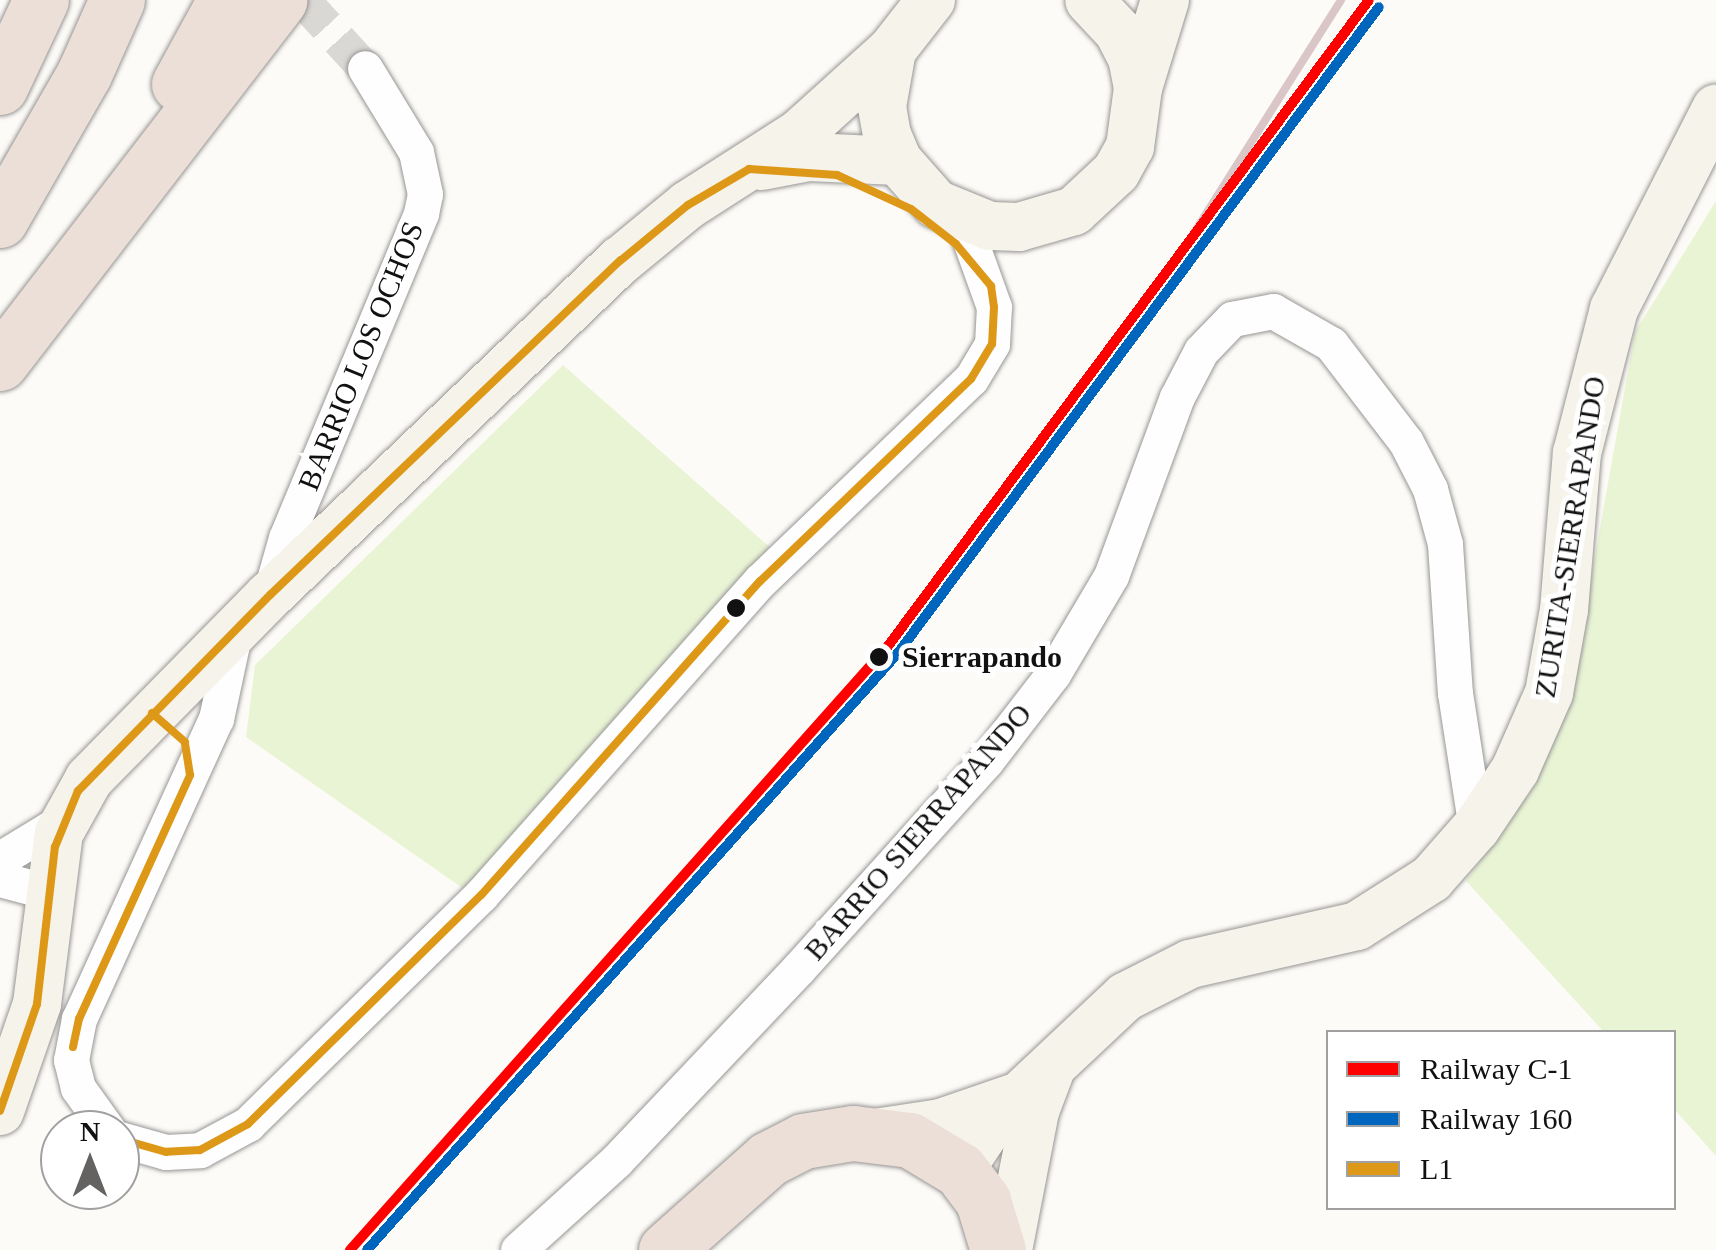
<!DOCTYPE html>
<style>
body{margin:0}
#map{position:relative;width:1716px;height:1250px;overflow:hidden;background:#fdfbf7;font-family:Georgia,serif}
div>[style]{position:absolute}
.green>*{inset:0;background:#e9f4d5}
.street-tunnel>*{height:35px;margin-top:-17.5px;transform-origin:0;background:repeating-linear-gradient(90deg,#dad8d4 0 35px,transparent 0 53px)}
.roads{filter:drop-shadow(0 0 2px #979695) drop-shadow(0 0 2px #979695)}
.street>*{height:35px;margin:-17.5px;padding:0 17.5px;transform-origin:17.5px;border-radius:17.5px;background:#fffefe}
.secondary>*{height:48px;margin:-24px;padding:0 24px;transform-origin:24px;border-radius:24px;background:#f6f3eb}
.highway>*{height:55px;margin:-27.5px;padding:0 27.5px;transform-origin:27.5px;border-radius:27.5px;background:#ecdfd7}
.rail>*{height:8px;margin:-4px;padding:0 4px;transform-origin:4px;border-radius:4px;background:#dac5c7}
.bus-1>*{height:8px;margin:-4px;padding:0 4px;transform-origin:4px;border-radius:4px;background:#de9817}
.rail-1>*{height:10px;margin:-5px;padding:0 5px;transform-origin:5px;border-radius:5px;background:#f00}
.rail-2>*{height:10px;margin:-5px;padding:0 5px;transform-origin:5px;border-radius:5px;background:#0065bd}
.dots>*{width:28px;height:28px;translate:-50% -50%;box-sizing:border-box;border:5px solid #fff;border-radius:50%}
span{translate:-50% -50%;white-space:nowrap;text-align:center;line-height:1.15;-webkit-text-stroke:10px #fff;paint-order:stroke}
.street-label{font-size:30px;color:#111}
.stop-label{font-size:30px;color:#111;font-weight:700}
.left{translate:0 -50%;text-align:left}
.legend{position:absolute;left:1326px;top:1030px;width:350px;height:180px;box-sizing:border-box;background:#fff;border:2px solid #a0a0a0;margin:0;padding:12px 18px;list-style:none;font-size:30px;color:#111}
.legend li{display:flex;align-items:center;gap:20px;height:50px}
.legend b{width:50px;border:2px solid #a0a0a0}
.north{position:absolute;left:40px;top:1110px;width:100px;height:100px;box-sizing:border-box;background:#fff;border:2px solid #a0a0a0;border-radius:50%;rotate:0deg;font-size:28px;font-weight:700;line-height:40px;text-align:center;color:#111}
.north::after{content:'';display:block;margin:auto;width:35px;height:45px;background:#646362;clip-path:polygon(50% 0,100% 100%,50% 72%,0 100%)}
</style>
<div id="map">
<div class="green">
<i style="clip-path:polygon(1716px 201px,1716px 1156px,1674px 1109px,1674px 1032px,1604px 1032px,1466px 881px,1533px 788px,1570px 696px,1635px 332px)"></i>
<i style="clip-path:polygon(563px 365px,772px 549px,464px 889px,246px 737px,255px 665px)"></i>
</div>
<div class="street-tunnel">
<i style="left:303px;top:0;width:92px;rotate:47.6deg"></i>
</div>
<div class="roads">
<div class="street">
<i style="left:270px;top:594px;width:58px;rotate:-74.1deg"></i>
<i style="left:286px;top:538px;width:352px;rotate:-67.4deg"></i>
<i style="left:421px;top:213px;width:19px;rotate:-78deg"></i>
<i style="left:425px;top:194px;width:43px;rotate:-102.1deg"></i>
<i style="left:416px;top:152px;width:98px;rotate:-121.3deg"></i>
<i style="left:0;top:859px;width:75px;rotate:-31.4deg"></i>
<i style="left:0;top:879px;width:38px;rotate:15deg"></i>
<i style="left:37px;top:889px;width:23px;rotate:61deg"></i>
<i style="left:108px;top:1130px;width:52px;rotate:-125.5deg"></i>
<i style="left:78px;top:1088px;width:29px;rotate:-104deg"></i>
<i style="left:71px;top:1060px;width:42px;rotate:-79deg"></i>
<i style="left:79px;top:1019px;width:330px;rotate:-65.5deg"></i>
<i style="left:216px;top:719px;width:91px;rotate:-77.9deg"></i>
<i style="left:120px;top:1139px;width:48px;rotate:15.8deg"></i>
<i style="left:166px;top:1152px;width:34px;rotate:-3deg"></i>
<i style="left:200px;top:1150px;width:55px;rotate:-28.4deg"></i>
<i style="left:248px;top:1124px;width:327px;rotate:-44.5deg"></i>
<i style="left:481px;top:895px;width:420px;rotate:-48.4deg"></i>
<i style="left:760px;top:581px;width:292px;rotate:-43.8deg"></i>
<i style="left:971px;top:379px;width:41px;rotate:-59deg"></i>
<i style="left:992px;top:344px;width:37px;rotate:-87deg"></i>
<i style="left:994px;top:307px;width:95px;rotate:-109.8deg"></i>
<i style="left:518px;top:1250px;width:132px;rotate:-42.2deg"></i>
<i style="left:616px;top:1161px;width:266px;rotate:-46.5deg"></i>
<i style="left:799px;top:968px;width:279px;rotate:-47.9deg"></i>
<i style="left:986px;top:761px;width:110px;rotate:-52.4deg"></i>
<i style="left:1053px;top:674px;width:114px;rotate:-59.4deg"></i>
<i style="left:1111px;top:576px;width:191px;rotate:-69.8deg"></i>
<i style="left:1177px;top:397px;width:52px;rotate:-62.4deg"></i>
<i style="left:1201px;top:351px;width:45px;rotate:-45.9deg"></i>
<i style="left:1232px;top:319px;width:42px;rotate:-11deg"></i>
<i style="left:1273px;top:311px;width:67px;rotate:29.6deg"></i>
<i style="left:1331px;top:344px;width:123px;rotate:52.6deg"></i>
<i style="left:1406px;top:442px;width:53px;rotate:62.9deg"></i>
<i style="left:1430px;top:489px;width:57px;rotate:74.7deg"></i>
<i style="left:1445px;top:544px;width:149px;rotate:86.2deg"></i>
<i style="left:1455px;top:693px;width:137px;rotate:81.2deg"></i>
</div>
<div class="secondary">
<i style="left:931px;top:0;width:63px;rotate:128deg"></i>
<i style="left:892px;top:50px;width:58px;rotate:100deg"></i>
<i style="left:882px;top:107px;width:28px;rotate:80deg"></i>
<i style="left:887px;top:135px;width:28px;rotate:67deg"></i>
<i style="left:898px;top:161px;width:57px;rotate:48.5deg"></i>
<i style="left:936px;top:204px;width:58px;rotate:22.2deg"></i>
<i style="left:990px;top:226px;width:29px;rotate:2deg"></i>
<i style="left:1019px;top:227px;width:57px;rotate:-16.2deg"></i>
<i style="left:1074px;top:211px;width:57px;rotate:-42.9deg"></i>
<i style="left:1116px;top:172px;width:29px;rotate:-61deg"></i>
<i style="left:1130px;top:147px;width:60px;rotate:-82.3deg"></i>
<i style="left:1138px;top:88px;width:31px;rotate:-101deg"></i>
<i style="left:1132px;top:58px;width:30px;rotate:-117deg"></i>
<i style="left:1118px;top:31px;width:42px;rotate:-133.1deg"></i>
<i style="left:1138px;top:88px;width:92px;rotate:-72.9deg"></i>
<i style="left:762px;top:166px;width:48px;rotate:-10.8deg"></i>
<i style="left:809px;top:157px;width:89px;rotate:2.6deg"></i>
<i style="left:0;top:1111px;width:113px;rotate:-70.9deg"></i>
<i style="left:37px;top:1004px;width:172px;rotate:-82.7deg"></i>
<i style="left:59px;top:833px;width:62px;rotate:-60.9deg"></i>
<i style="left:89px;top:779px;width:258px;rotate:-45.5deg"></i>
<i style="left:270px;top:595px;width:484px;rotate:-43.7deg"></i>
<i style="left:620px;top:261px;width:88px;rotate:-39.5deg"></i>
<i style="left:688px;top:205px;width:133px;rotate:-32.7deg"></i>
<i style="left:800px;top:133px;width:124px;rotate:-42.1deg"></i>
<i style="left:875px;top:1133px;width:67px;rotate:-8.6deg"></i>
<i style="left:941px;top:1123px;width:76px;rotate:-19.1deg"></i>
<i style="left:960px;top:1170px;width:58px;rotate:-56.3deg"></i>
<i style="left:992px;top:1122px;width:183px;rotate:-43.2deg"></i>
<i style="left:1125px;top:997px;width:73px;rotate:-26.9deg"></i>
<i style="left:1190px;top:964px;width:171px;rotate:-12.8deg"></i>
<i style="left:1357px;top:926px;width:88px;rotate:-32.4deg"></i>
<i style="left:1431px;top:879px;width:68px;rotate:-48.6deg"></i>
<i style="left:1476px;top:828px;width:70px;rotate:-56.1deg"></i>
<i style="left:1515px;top:770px;width:84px;rotate:-66.2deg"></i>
<i style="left:1549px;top:693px;width:84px;rotate:-79.8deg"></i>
<i style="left:1564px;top:610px;width:158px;rotate:-85.3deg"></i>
<i style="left:1577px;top:453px;width:149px;rotate:-75.6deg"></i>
<i style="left:1614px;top:309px;width:225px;rotate:-63deg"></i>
<i style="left:1008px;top:1250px;width:142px;rotate:-79deg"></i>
<i style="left:1035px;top:1111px;width:43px;rotate:-69.4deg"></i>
</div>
<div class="highway">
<i style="left:179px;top:84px;width:96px;rotate:-61.3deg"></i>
<i style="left:0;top:87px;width:96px;rotate:-64.8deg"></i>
<i style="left:0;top:220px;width:168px;rotate:-60.1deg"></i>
<i style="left:84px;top:74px;width:81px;rotate:-66deg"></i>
<i style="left:0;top:363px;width:458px;rotate:-52.4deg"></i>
<i style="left:666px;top:1250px;width:137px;rotate:-41.7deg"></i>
<i style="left:768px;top:1159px;width:39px;rotate:-27deg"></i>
<i style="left:803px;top:1141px;width:51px;rotate:-9.1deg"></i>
<i style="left:853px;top:1133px;width:57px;rotate:7deg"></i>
<i style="left:910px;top:1140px;width:58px;rotate:31deg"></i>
<i style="left:960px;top:1170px;width:39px;rotate:53deg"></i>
<i style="left:983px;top:1201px;width:51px;rotate:73deg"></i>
</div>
</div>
<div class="rail">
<i style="left:1185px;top:247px;width:292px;rotate:-57.7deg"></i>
</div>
<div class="bus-1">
<i style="left:73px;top:1047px;width:29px;rotate:-78deg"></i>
<i style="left:79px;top:1019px;width:268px;rotate:-65.5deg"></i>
<i style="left:190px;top:775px;width:33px;rotate:-99deg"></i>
<i style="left:185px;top:742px;width:44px;rotate:-138.7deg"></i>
<i style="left:0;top:1111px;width:113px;rotate:-70.9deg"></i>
<i style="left:37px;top:1004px;width:158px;rotate:-83.5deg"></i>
<i style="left:55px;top:847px;width:61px;rotate:-67.7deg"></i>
<i style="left:78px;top:791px;width:274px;rotate:-45.6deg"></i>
<i style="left:270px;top:595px;width:484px;rotate:-43.7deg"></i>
<i style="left:620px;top:261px;width:88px;rotate:-39.5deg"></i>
<i style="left:688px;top:205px;width:71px;rotate:-30.5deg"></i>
<i style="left:749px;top:169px;width:88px;rotate:3.9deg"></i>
<i style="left:837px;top:175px;width:81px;rotate:24.7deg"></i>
<i style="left:911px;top:209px;width:57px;rotate:37.9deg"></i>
<i style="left:956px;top:244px;width:55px;rotate:50.2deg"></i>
<i style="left:991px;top:286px;width:21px;rotate:82deg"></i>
<i style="left:994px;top:307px;width:37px;rotate:93deg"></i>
<i style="left:992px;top:344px;width:41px;rotate:121deg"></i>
<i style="left:971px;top:379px;width:292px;rotate:136.2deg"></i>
<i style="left:760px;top:581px;width:420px;rotate:131.6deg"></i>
<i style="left:481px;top:895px;width:327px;rotate:135.5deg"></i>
<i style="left:248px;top:1124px;width:55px;rotate:151.6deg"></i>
<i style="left:200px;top:1150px;width:34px;rotate:177deg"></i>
<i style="left:166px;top:1152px;width:48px;rotate:-164.2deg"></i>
</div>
<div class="rail-1">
<i style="left:350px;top:1250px;width:809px;rotate:-48.31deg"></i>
<i style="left:888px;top:646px;width:805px;rotate:-53.33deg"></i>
</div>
<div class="rail-2">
<i style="left:367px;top:1250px;width:799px;rotate:-48.35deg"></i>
<i style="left:898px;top:653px;width:805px;rotate:-53.33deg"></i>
</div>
<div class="dots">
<i style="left:736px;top:608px;background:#111"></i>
<i style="left:879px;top:657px;background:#111"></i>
</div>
<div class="street-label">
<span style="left:361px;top:356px;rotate:-68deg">BARRIO LOS OCHOS</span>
<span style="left:1570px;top:537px;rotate:-81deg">ZURITA-SIERRAPANDO</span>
<span style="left:918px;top:832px;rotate:-49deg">BARRIO SIERRAPANDO</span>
</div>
<div class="stop-label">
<span class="left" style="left:902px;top:657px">Sierrapando</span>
</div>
<ul class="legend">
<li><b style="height:12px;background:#f00"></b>Railway C-1</li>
<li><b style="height:12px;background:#0065bd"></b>Railway 160</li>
<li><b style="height:12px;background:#de9817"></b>L1</li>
</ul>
<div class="north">N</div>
</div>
